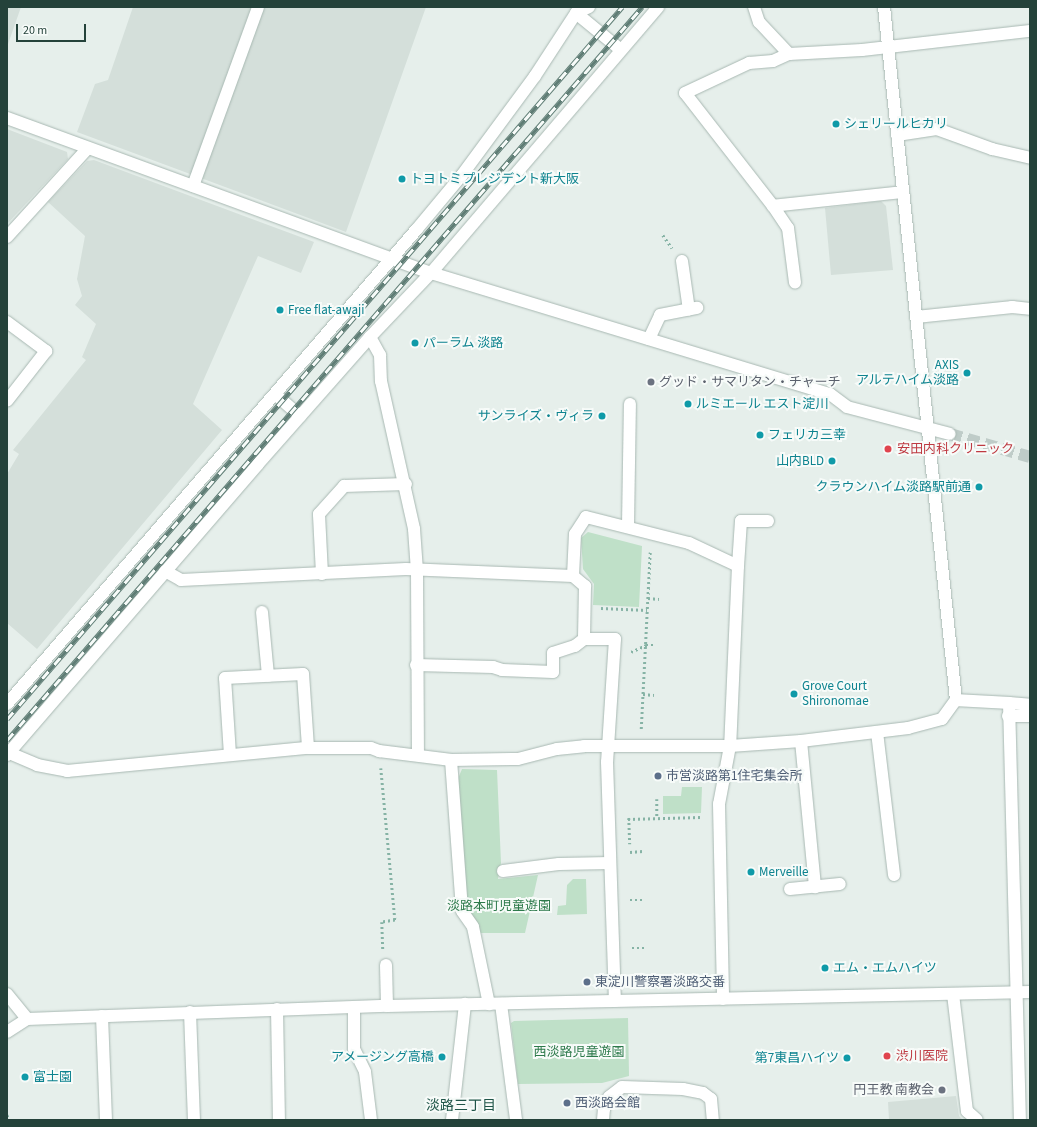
<!DOCTYPE html>
<meta charset="utf-8">
<style>
body{margin:0}
#map{position:relative;width:1037px;height:1127px;overflow:hidden;background:#e6efeb;font-family:"Source Sans 3","Noto Sans JP",sans-serif}
div>[style]{position:absolute}
.built>*{inset:0;background:#d4dfda}
.green>*{inset:0;background:#bfe0c8}
.minor-tunnel>*{height:12px;margin-top:-6px;transform-origin:0;background:repeating-linear-gradient(90deg,#bfccc8 0 12px,transparent 0 18px)}
.path>*{height:2.5px;margin-top:-1.25px;transform-origin:0;background:repeating-linear-gradient(90deg,#86b3a5 0 2px,transparent 0 5px)}
.roads{filter:drop-shadow(0 0 1px #a8b8b2) drop-shadow(0 0 1px #a8b8b2)}
.minor>*{height:12px;margin:-6px;padding:0 6px;transform-origin:6px;border-radius:6px;background:#fff}
.rail>*{height:4.5px;margin-top:-2.25px;transform-origin:0;background:repeating-linear-gradient(90deg,#f7fbf9 0 9px,#5f7d75 0 18px);box-sizing:border-box;border-block:1px solid #5f7d75}
.dots>*{width:11px;height:11px;translate:-50% -50%;box-sizing:border-box;border:2px solid #f7fbf9;border-radius:50%}
span{translate:-50% -50%;white-space:nowrap;text-align:center;line-height:1.15;-webkit-text-stroke:4px #f7fbf9;paint-order:stroke}
.culture-label{font-size:13px;color:#0d838f}
.left{translate:0 -50%;text-align:left}
.right{translate:-100% -50%;text-align:right}
.worship-label{font-size:13px;color:#5b616d}
.health-label{font-size:13px;color:#be3a42}
.service-label{font-size:13px;color:#4e5e75}
.park-label{font-size:13px;color:#2d7a4b}
.neighbourhood-label{font-size:14px;color:#1f5548}
.frame{position:absolute;inset:0;border:8px solid #24423a;pointer-events:none}
.scale{position:absolute;left:16px;top:24px;width:70px;height:18px;box-sizing:border-box;border:2px solid #24423a;border-top:0;padding-left:5px;font-size:12px;line-height:14px;white-space:nowrap;color:#24423a;-webkit-text-stroke:3px #f7fbf9;paint-order:stroke}
</style>
<div id="map">
<div class="built">
<i style="clip-path:polygon(7px 7px,21px 7px,7px 47px)"></i>
<i style="clip-path:polygon(133px 7px,426px 7px,346px 232px,77px 132px,95px 84px,108px 80px)"></i>
<i style="clip-path:polygon(7px 129px,67px 152px,68px 159px,7px 224px)"></i>
<i style="clip-path:polygon(94px 160px,314px 242px,301px 273px,258px 256px,193px 404px,222px 430px,37px 649px,7px 623px,7px 474px,19px 454px,13px 450px,86px 360px,82px 357px,96px 324px,75px 305px,82px 296px,77px 279px,85px 236px,48px 202px,87px 161px)"></i>
<i style="clip-path:polygon(881px 201px,886px 206px,893px 270px,831px 275px,825px 208px)"></i>
<i style="clip-path:polygon(956px 1096px,959px 1116px,963px 1120px,889px 1120px,888px 1102px)"></i>
</div>
<div class="green">
<i style="clip-path:polygon(588px 532px,642px 546px,639px 607px,593px 605px,594px 584px,583px 569px,581px 538px)"></i>
<i style="clip-path:polygon(462px 769px,497px 770px,501px 863px,498px 879px,538px 875px,525px 933px,480px 933px,468px 915px,457px 781px)"></i>
<i style="clip-path:polygon(682px 787px,702px 787px,701px 813px,663px 814px,663px 796px,681px 796px)"></i>
<i style="clip-path:polygon(573px 879px,586px 879px,587px 914px,557px 915px,558px 906px,566px 905px,567px 885px)"></i>
<i style="clip-path:polygon(628px 1018px,629px 1076px,602px 1083px,518px 1084px,511px 1023px,514px 1021px)"></i>
</div>
<div class="minor-tunnel">
<i style="left:950px;top:434px;width:83px;rotate:16deg"></i>
</div>
<div class="path">
<i style="left:663px;top:235px;width:16px;rotate:55deg"></i>
<i style="left:648px;top:598px;width:11px;rotate:5deg"></i>
<i style="left:601px;top:608px;width:46px;rotate:2.5deg"></i>
<i style="left:631px;top:652px;width:17px;rotate:-25deg"></i>
<i style="left:646px;top:645px;width:10px"></i>
<i style="left:643px;top:694px;width:11px;rotate:5deg"></i>
<i style="left:641px;top:729px;width:177px;rotate:-87.1deg"></i>
<i style="left:381px;top:768px;width:153px;rotate:84.7deg"></i>
<i style="left:395px;top:920px;width:13px;rotate:171deg"></i>
<i style="left:382px;top:922px;width:27px;rotate:88deg"></i>
<i style="left:657px;top:799px;width:19px;rotate:90deg"></i>
<i style="left:629px;top:818px;width:26px;rotate:88deg"></i>
<i style="left:628px;top:819px;width:73px;rotate:-1.6deg"></i>
<i style="left:630px;top:852px;width:13px;rotate:-4deg"></i>
<i style="left:630px;top:900px;width:14px"></i>
<i style="left:632px;top:948px;width:13px"></i>
<i style="left:7px;top:1115px;width:6px;rotate:59deg"></i>
</div>
<div class="roads">
<div class="minor">
<i style="left:589px;top:7px;width:14px;rotate:155deg"></i>
<i style="left:576px;top:13px;width:58px;rotate:39.4deg"></i>
<i style="left:754px;top:7px;width:16px;rotate:72deg"></i>
<i style="left:759px;top:22px;width:44px;rotate:46.8deg"></i>
<i style="left:7px;top:118px;width:451px;rotate:20.1deg"></i>
<i style="left:431px;top:273px;width:417px;rotate:16.9deg"></i>
<i style="left:830px;top:394px;width:21px;rotate:37deg"></i>
<i style="left:847px;top:407px;width:106px;rotate:14.7deg"></i>
<i style="left:897px;top:135px;width:40px;rotate:-8.5deg"></i>
<i style="left:937px;top:129px;width:59px;rotate:20deg"></i>
<i style="left:992px;top:149px;width:39px;rotate:13deg"></i>
<i style="left:193px;top:186px;width:190px;rotate:-70deg"></i>
<i style="left:903px;top:192px;width:131px;rotate:173.9deg"></i>
<i style="left:773px;top:206px;width:143px;rotate:-127.9deg"></i>
<i style="left:685px;top:93px;width:71px;rotate:-25.1deg"></i>
<i style="left:749px;top:63px;width:24px;rotate:-5deg"></i>
<i style="left:773px;top:61px;width:17px;rotate:-24deg"></i>
<i style="left:789px;top:54px;width:73px;rotate:-3.1deg"></i>
<i style="left:862px;top:50px;width:169px;rotate:-6.5deg"></i>
<i style="left:773px;top:206px;width:27px;rotate:56deg"></i>
<i style="left:788px;top:228px;width:55px;rotate:82.7deg"></i>
<i style="left:7px;top:237px;width:120px;rotate:-47.7deg"></i>
<i style="left:682px;top:261px;width:49px;rotate:81.9deg"></i>
<i style="left:916px;top:317px;width:97px;rotate:-5.9deg"></i>
<i style="left:1012px;top:307px;width:18px;rotate:6deg"></i>
<i style="left:7px;top:322px;width:49px;rotate:36.6deg"></i>
<i style="left:46px;top:351px;width:63px;rotate:128deg"></i>
<i style="left:370px;top:337px;width:21px;rotate:61deg"></i>
<i style="left:380px;top:355px;width:26px;rotate:88deg"></i>
<i style="left:381px;top:381px;width:152px;rotate:77.4deg"></i>
<i style="left:414px;top:529px;width:42px;rotate:85.9deg"></i>
<i style="left:417px;top:571px;width:183px;rotate:89.7deg"></i>
<i style="left:649px;top:339px;width:26px;rotate:-65deg"></i>
<i style="left:660px;top:315px;width:38px;rotate:-11deg"></i>
<i style="left:276px;top:395px;width:32px;rotate:41deg"></i>
<i style="left:628px;top:526px;width:122px;rotate:-89.1deg"></i>
<i style="left:738px;top:566px;width:45px;rotate:-86.2deg"></i>
<i style="left:741px;top:521px;width:27px"></i>
<i style="left:165px;top:571px;width:18px;rotate:29deg"></i>
<i style="left:181px;top:580px;width:225px;rotate:-2.8deg"></i>
<i style="left:406px;top:569px;width:167px;rotate:2.4deg"></i>
<i style="left:573px;top:576px;width:42px;rotate:-87.3deg"></i>
<i style="left:575px;top:534px;width:20px;rotate:-57deg"></i>
<i style="left:586px;top:517px;width:106px;rotate:14.2deg"></i>
<i style="left:689px;top:543px;width:54px;rotate:25.1deg"></i>
<i style="left:738px;top:566px;width:180px;rotate:92.5deg"></i>
<i style="left:730px;top:746px;width:59px;rotate:100.7deg"></i>
<i style="left:719px;top:804px;width:195px;rotate:88.8deg"></i>
<i style="left:322px;top:574px;width:60px;rotate:-92.9deg"></i>
<i style="left:319px;top:514px;width:38px;rotate:-48deg"></i>
<i style="left:344px;top:486px;width:62px;rotate:-1.8deg"></i>
<i style="left:573px;top:576px;width:16px;rotate:40deg"></i>
<i style="left:585px;top:586px;width:53px;rotate:91.1deg"></i>
<i style="left:584px;top:639px;width:31px"></i>
<i style="left:615px;top:639px;width:123px;rotate:93.7deg"></i>
<i style="left:607px;top:762px;width:239px;rotate:88.1deg"></i>
<i style="left:262px;top:612px;width:64px;rotate:84.6deg"></i>
<i style="left:416px;top:665px;width:77px;rotate:1.5deg"></i>
<i style="left:493px;top:667px;width:9px;rotate:18deg"></i>
<i style="left:502px;top:670px;width:51px;rotate:2.2deg"></i>
<i style="left:553px;top:672px;width:19px;rotate:-90deg"></i>
<i style="left:553px;top:653px;width:23px;rotate:-18deg"></i>
<i style="left:575px;top:646px;width:11px;rotate:-38deg"></i>
<i style="left:956px;top:700px;width:53px;rotate:3.2deg"></i>
<i style="left:1009px;top:703px;width:417px;rotate:88.5deg"></i>
<i style="left:1009px;top:703px;width:21px;rotate:5deg"></i>
<i style="left:7px;top:704px;width:627px;rotate:-49.2deg"></i>
<i style="left:417px;top:229px;width:70px;rotate:-50.2deg"></i>
<i style="left:462px;top:175px;width:123px;rotate:-53.6deg"></i>
<i style="left:535px;top:76px;width:82px;rotate:-56.9deg"></i>
<i style="left:1008px;top:716px;width:22px"></i>
<i style="left:877px;top:732px;width:144px;rotate:83.2deg"></i>
<i style="left:801px;top:741px;width:147px;rotate:84.5deg"></i>
<i style="left:7px;top:752px;width:33px;rotate:23deg"></i>
<i style="left:37px;top:765px;width:31px;rotate:11deg"></i>
<i style="left:67px;top:771px;width:242px;rotate:-5.5deg"></i>
<i style="left:308px;top:748px;width:63px"></i>
<i style="left:371px;top:748px;width:9px;rotate:21deg"></i>
<i style="left:379px;top:751px;width:73px;rotate:7.1deg"></i>
<i style="left:451px;top:760px;width:67px;rotate:-0.9deg"></i>
<i style="left:518px;top:759px;width:40px;rotate:-14.4deg"></i>
<i style="left:557px;top:749px;width:27px;rotate:-6deg"></i>
<i style="left:584px;top:746px;width:146px"></i>
<i style="left:730px;top:746px;width:71px;rotate:-4deg"></i>
<i style="left:801px;top:741px;width:108px;rotate:-6.9deg"></i>
<i style="left:908px;top:728px;width:35px;rotate:-15deg"></i>
<i style="left:942px;top:719px;width:24px;rotate:-54deg"></i>
<i style="left:956px;top:700px;width:697px;rotate:-95.93deg"></i>
<i style="left:7px;top:755px;width:384px;rotate:-49.2deg"></i>
<i style="left:258px;top:464px;width:169px;rotate:-48.6deg"></i>
<i style="left:370px;top:337px;width:88px;rotate:-46.4deg"></i>
<i style="left:431px;top:273px;width:350px;rotate:-49.5deg"></i>
<i style="left:230px;top:755px;width:77px;rotate:-93.7deg"></i>
<i style="left:225px;top:678px;width:78px;rotate:-2.9deg"></i>
<i style="left:303px;top:674px;width:74px;rotate:86.1deg"></i>
<i style="left:451px;top:760px;width:151px;rotate:85.8deg"></i>
<i style="left:462px;top:911px;width:19px;rotate:55deg"></i>
<i style="left:473px;top:927px;width:79px;rotate:78.3deg"></i>
<i style="left:503px;top:871px;width:56px;rotate:-7.1deg"></i>
<i style="left:559px;top:864px;width:51px;rotate:-1.1deg"></i>
<i style="left:790px;top:889px;width:50px;rotate:-5.7deg"></i>
<i style="left:386px;top:965px;width:41px;rotate:88.6deg"></i>
<i style="left:7px;top:994px;width:32px;rotate:51deg"></i>
<i style="left:27px;top:1019px;width:360px;rotate:-2.1deg"></i>
<i style="left:387px;top:1006px;width:643px;rotate:-1.25deg"></i>
<i style="left:953px;top:994px;width:118px;rotate:83.2deg"></i>
<i style="left:967px;top:1111px;width:13px;rotate:42deg"></i>
<i style="left:501px;top:1004px;width:117px;rotate:82.6deg"></i>
<i style="left:354px;top:1007px;width:42px;rotate:90deg"></i>
<i style="left:354px;top:1049px;width:25px;rotate:64deg"></i>
<i style="left:365px;top:1072px;width:48px;rotate:82.9deg"></i>
<i style="left:277px;top:1009px;width:111px;rotate:89deg"></i>
<i style="left:190px;top:1012px;width:108px;rotate:87.9deg"></i>
<i style="left:102px;top:1016px;width:104px;rotate:87.8deg"></i>
<i style="left:7px;top:1032px;width:24px;rotate:-33deg"></i>
<i style="left:452px;top:1120px;width:117px;rotate:-83.6deg"></i>
<i style="left:603px;top:1120px;width:11px;rotate:-85deg"></i>
<i style="left:604px;top:1109px;width:13px;rotate:-67deg"></i>
<i style="left:609px;top:1097px;width:16px;rotate:-38deg"></i>
<i style="left:622px;top:1087px;width:61px;rotate:1.9deg"></i>
<i style="left:683px;top:1089px;width:20px;rotate:11deg"></i>
<i style="left:703px;top:1093px;width:10px;rotate:37deg"></i>
<i style="left:711px;top:1099px;width:21px;rotate:85deg"></i>
</div>
</div>
<div class="rail">
<i style="left:7px;top:719px;width:941px;rotate:-49.18deg"></i>
<i style="left:7px;top:740px;width:970px;rotate:-49.1deg"></i>
</div>
<div class="dots">
<i style="left:836px;top:124px;background:#0f9aa8"></i>
<i style="left:402px;top:179px;background:#0f9aa8"></i>
<i style="left:280px;top:310px;background:#0f9aa8"></i>
<i style="left:415px;top:343px;background:#0f9aa8"></i>
<i style="left:967px;top:373px;background:#0f9aa8"></i>
<i style="left:651px;top:382px;background:#6b7280"></i>
<i style="left:688px;top:404px;background:#0f9aa8"></i>
<i style="left:602px;top:416px;background:#0f9aa8"></i>
<i style="left:760px;top:435px;background:#0f9aa8"></i>
<i style="left:888px;top:449px;background:#e0444e"></i>
<i style="left:832px;top:461px;background:#0f9aa8"></i>
<i style="left:979px;top:487px;background:#0f9aa8"></i>
<i style="left:794px;top:694px;background:#0f9aa8"></i>
<i style="left:658px;top:776px;background:#5c6f8a"></i>
<i style="left:751px;top:872px;background:#0f9aa8"></i>
<i style="left:825px;top:968px;background:#0f9aa8"></i>
<i style="left:587px;top:982px;background:#5c6f8a"></i>
<i style="left:887px;top:1056px;background:#e0444e"></i>
<i style="left:442px;top:1057px;background:#0f9aa8"></i>
<i style="left:847px;top:1058px;background:#0f9aa8"></i>
<i style="left:25px;top:1077px;background:#0f9aa8"></i>
<i style="left:942px;top:1090px;background:#6b7280"></i>
<i style="left:567px;top:1103px;background:#5c6f8a"></i>
</div>
<div class="culture-label">
<span class="left" style="left:844px;top:124px">シェリールヒカリ</span>
<span class="left" style="left:410px;top:179px">トヨトミプレジデント新大阪</span>
<span class="left" style="left:288px;top:310px">Free flat-awaji</span>
<span class="left" style="left:423px;top:343px">パーラム 淡路</span>
<span class="right" style="left:959px;top:373px">AXIS<br>アルテハイム淡路</span>
<span class="left" style="left:696px;top:404px">ルミエール エスト淀川</span>
<span class="right" style="left:594px;top:416px">サンライズ・ヴィラ</span>
<span class="left" style="left:768px;top:435px">フェリカ三幸</span>
<span class="right" style="left:824px;top:461px">山内BLD</span>
<span class="right" style="left:971px;top:487px">クラウンハイム淡路駅前通</span>
<span class="left" style="left:802px;top:694px">Grove Court<br>Shironomae</span>
<span class="left" style="left:759px;top:872px">Merveille</span>
<span class="left" style="left:833px;top:968px">エム・エムハイツ</span>
<span class="right" style="left:434px;top:1057px">アメージング高橋</span>
<span class="right" style="left:839px;top:1058px">第7東昌ハイツ</span>
<span class="left" style="left:33px;top:1077px">富士園</span>
</div>
<div class="worship-label">
<span class="left" style="left:659px;top:382px">グッド・サマリタン・チャーチ</span>
<span class="right" style="left:934px;top:1090px">円王教 南教会</span>
</div>
<div class="health-label">
<span class="left" style="left:897px;top:449px">安田内科クリニック</span>
<span class="left" style="left:896px;top:1056px">渋川医院</span>
</div>
<div class="service-label">
<span class="left" style="left:666px;top:776px">市営淡路第1住宅集会所</span>
<span class="left" style="left:595px;top:982px">東淀川警察署淡路交番</span>
<span class="left" style="left:575px;top:1103px">西淡路会館</span>
</div>
<div class="park-label">
<span style="left:499px;top:906px">淡路本町児童遊園</span>
<span style="left:579px;top:1052px">西淡路児童遊園</span>
</div>
<div class="neighbourhood-label">
<span style="left:461px;top:1106px">淡路三丁目</span>
</div>
<div class="frame"></div>
<div class="scale">20 m</div>
</div>
